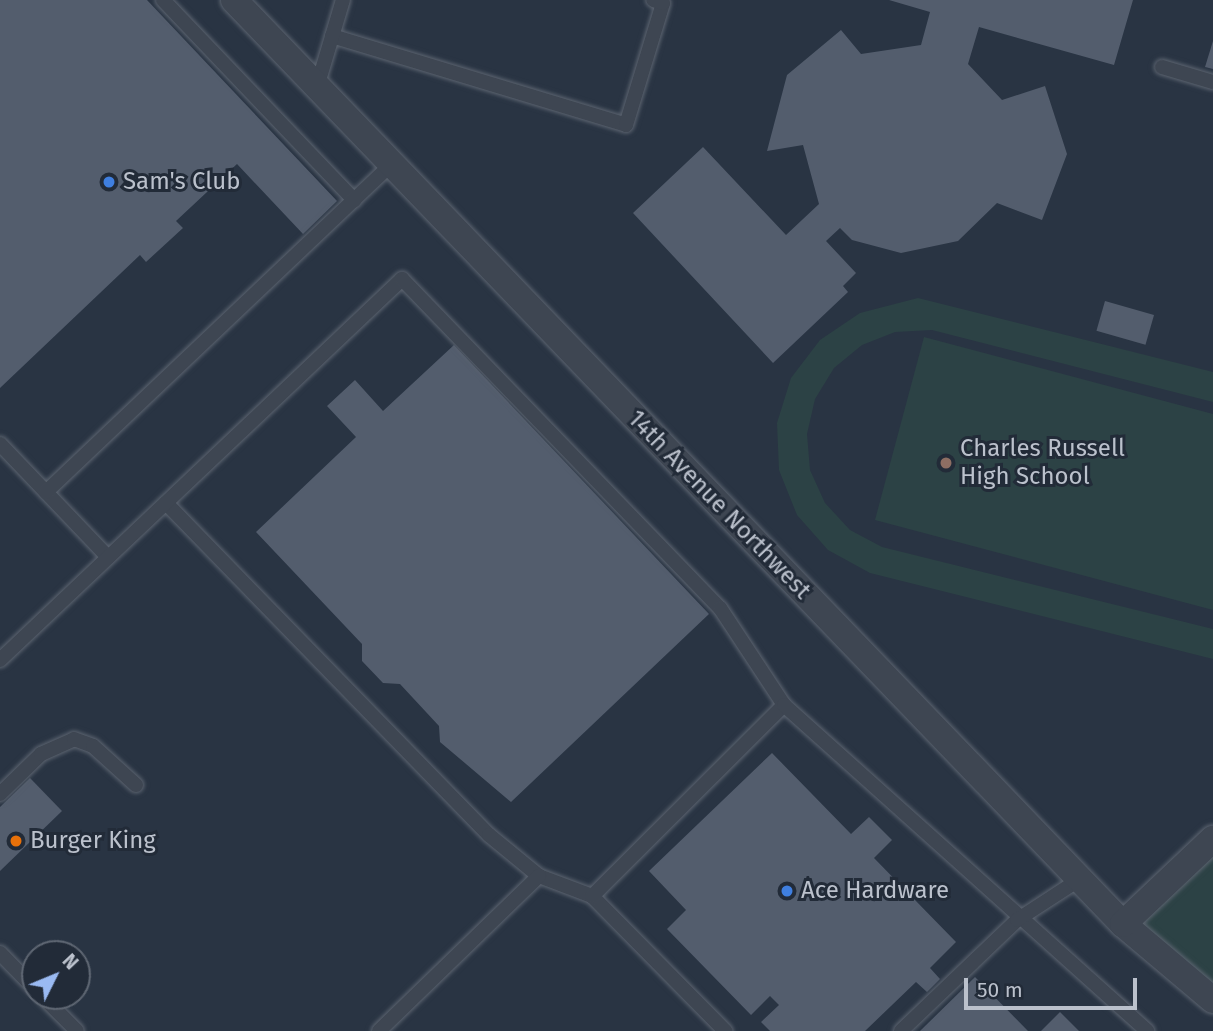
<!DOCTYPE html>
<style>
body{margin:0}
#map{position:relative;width:1213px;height:1031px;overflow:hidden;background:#293443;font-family:"Fira Sans",sans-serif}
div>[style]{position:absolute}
.green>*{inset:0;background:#2c4245}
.building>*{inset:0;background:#535d6d;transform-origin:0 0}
.roads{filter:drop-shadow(0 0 2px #5c6470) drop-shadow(0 0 2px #5c6470)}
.service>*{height:14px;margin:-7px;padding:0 7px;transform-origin:7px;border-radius:7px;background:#3e4652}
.minor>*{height:26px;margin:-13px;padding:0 13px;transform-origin:13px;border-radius:13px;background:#3e4652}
.dots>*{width:19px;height:19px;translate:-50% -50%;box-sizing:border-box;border:4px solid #222b38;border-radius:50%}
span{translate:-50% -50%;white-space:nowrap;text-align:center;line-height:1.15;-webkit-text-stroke:6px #222b38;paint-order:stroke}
.poi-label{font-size:24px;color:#bbc1cc}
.left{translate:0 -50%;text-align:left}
.street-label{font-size:24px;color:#bbc1cc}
.north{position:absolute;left:21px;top:940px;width:70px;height:70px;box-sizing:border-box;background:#222b38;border:2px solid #5f6773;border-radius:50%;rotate:47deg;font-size:19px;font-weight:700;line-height:28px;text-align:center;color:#bbc1cc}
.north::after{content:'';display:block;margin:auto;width:24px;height:32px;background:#9abaf2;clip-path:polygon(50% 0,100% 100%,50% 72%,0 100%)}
.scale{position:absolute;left:964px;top:978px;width:173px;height:32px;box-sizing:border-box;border:4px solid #bbc1cc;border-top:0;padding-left:9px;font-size:21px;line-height:24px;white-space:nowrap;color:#bbc1cc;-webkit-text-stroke:5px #222b38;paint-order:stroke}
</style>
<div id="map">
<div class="green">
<i style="clip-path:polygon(918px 298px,1213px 372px,1213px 402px,932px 330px,895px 332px,862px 345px,834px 368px,815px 399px,807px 434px,810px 470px,825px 503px,850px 530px,882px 547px,1213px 629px,1213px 659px,870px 573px,828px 550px,797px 515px,779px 470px,777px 423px,791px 378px,820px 340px,860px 313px)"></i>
<i style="clip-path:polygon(924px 337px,1213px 414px,1213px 610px,875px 520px)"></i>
<i style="clip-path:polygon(1213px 839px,1213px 1000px,1123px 924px)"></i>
</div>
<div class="building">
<i style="clip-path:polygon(0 0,147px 0,337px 201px,303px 234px,237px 164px,176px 221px,183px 228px,146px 262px,140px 255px,0 388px)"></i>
<i style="clip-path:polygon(889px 0,1133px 0,1114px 65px,979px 27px,968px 64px,1002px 100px,1045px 86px,1067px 154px,1042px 220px,997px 203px,958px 241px,901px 253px,852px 240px,840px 228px,826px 241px,856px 273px,843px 286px,848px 292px,773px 363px,633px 213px,703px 147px,786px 235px,819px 204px,803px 145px,767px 151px,787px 75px,841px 30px,861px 54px,921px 45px,930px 12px)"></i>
<i style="clip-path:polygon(1213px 41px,1213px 69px,1205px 67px)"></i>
<i style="left:1105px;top:301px;width:51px;height:31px;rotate:16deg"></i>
<i style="clip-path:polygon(454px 345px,709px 614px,511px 802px,440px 742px,439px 726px,400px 684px,383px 683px,362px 661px,362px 644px,256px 532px,356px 437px,327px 406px,355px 380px,383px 411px)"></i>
<i style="clip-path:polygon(772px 753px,851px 834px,869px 817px,892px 840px,874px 858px,956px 942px,930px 968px,940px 979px,927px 992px,916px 982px,865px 1031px,770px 1031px,761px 1022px,779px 1005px,770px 996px,751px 1015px,667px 929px,686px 910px,649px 871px)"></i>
<i style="clip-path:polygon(30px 778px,62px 811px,0 871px,0 807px)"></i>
<i style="clip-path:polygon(975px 977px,1028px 1031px,920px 1031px)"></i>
<i style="clip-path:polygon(1060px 1012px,1079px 1031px,1041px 1031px)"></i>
</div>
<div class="roads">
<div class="service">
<i style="left:163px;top:0;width:277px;rotate:46.3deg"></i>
<i style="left:332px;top:36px;width:307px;rotate:16.8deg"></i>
<i style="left:626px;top:125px;width:127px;rotate:-73.1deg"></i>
<i style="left:663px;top:3px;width:10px;rotate:-163deg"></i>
<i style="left:1162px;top:67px;width:53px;rotate:16.4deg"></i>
<i style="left:317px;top:87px;width:91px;rotate:-73.4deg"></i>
<i style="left:0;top:444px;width:156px;rotate:46.3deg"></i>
<i style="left:46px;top:492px;width:475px;rotate:-43.5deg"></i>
<i style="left:166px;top:503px;width:463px;rotate:45.8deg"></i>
<i style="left:489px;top:835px;width:65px;rotate:39.4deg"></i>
<i style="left:539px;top:876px;width:57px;rotate:20.7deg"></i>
<i style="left:592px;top:896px;width:190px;rotate:45.4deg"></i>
<i style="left:0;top:660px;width:554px;rotate:-43.46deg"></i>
<i style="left:402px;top:279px;width:458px;rotate:46deg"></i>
<i style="left:720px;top:608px;width:116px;rotate:56.6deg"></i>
<i style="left:784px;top:705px;width:271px;rotate:135.1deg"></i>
<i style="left:784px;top:705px;width:488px;rotate:41.9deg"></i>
<i style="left:0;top:794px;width:57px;rotate:-44.3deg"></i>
<i style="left:41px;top:754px;width:36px;rotate:-24deg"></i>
<i style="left:74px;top:739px;width:20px;rotate:20deg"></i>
<i style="left:93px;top:746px;width:58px;rotate:42.2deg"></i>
<i style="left:0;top:953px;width:50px;rotate:45.8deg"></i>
<i style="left:42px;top:996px;width:49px;rotate:45deg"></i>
<i style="left:379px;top:1031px;width:223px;rotate:-44.1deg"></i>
<i style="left:901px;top:1031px;width:161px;rotate:-43.7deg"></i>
<i style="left:1017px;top:920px;width:75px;rotate:-33.1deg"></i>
</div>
<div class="minor">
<i style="left:234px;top:0;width:1282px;rotate:46.11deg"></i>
<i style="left:1123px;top:924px;width:118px;rotate:40.2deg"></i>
<i style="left:1123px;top:924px;width:124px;rotate:-43.4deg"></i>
</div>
</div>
<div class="dots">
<i style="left:109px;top:182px;background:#3f7fe0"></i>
<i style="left:946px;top:463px;background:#8d6e63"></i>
<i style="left:16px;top:841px;background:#e8710a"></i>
<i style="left:787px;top:891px;background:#3f7fe0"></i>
</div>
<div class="poi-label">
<span class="left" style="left:123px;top:182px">Sam's Club</span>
<span class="left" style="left:960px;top:463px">Charles Russell<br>High School</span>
<span class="left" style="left:30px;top:841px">Burger King</span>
<span class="left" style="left:801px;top:891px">Ace Hardware</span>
</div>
<div class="street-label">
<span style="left:719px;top:505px;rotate:46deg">14th Avenue Northwest</span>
</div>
<div class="north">N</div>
<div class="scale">50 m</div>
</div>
